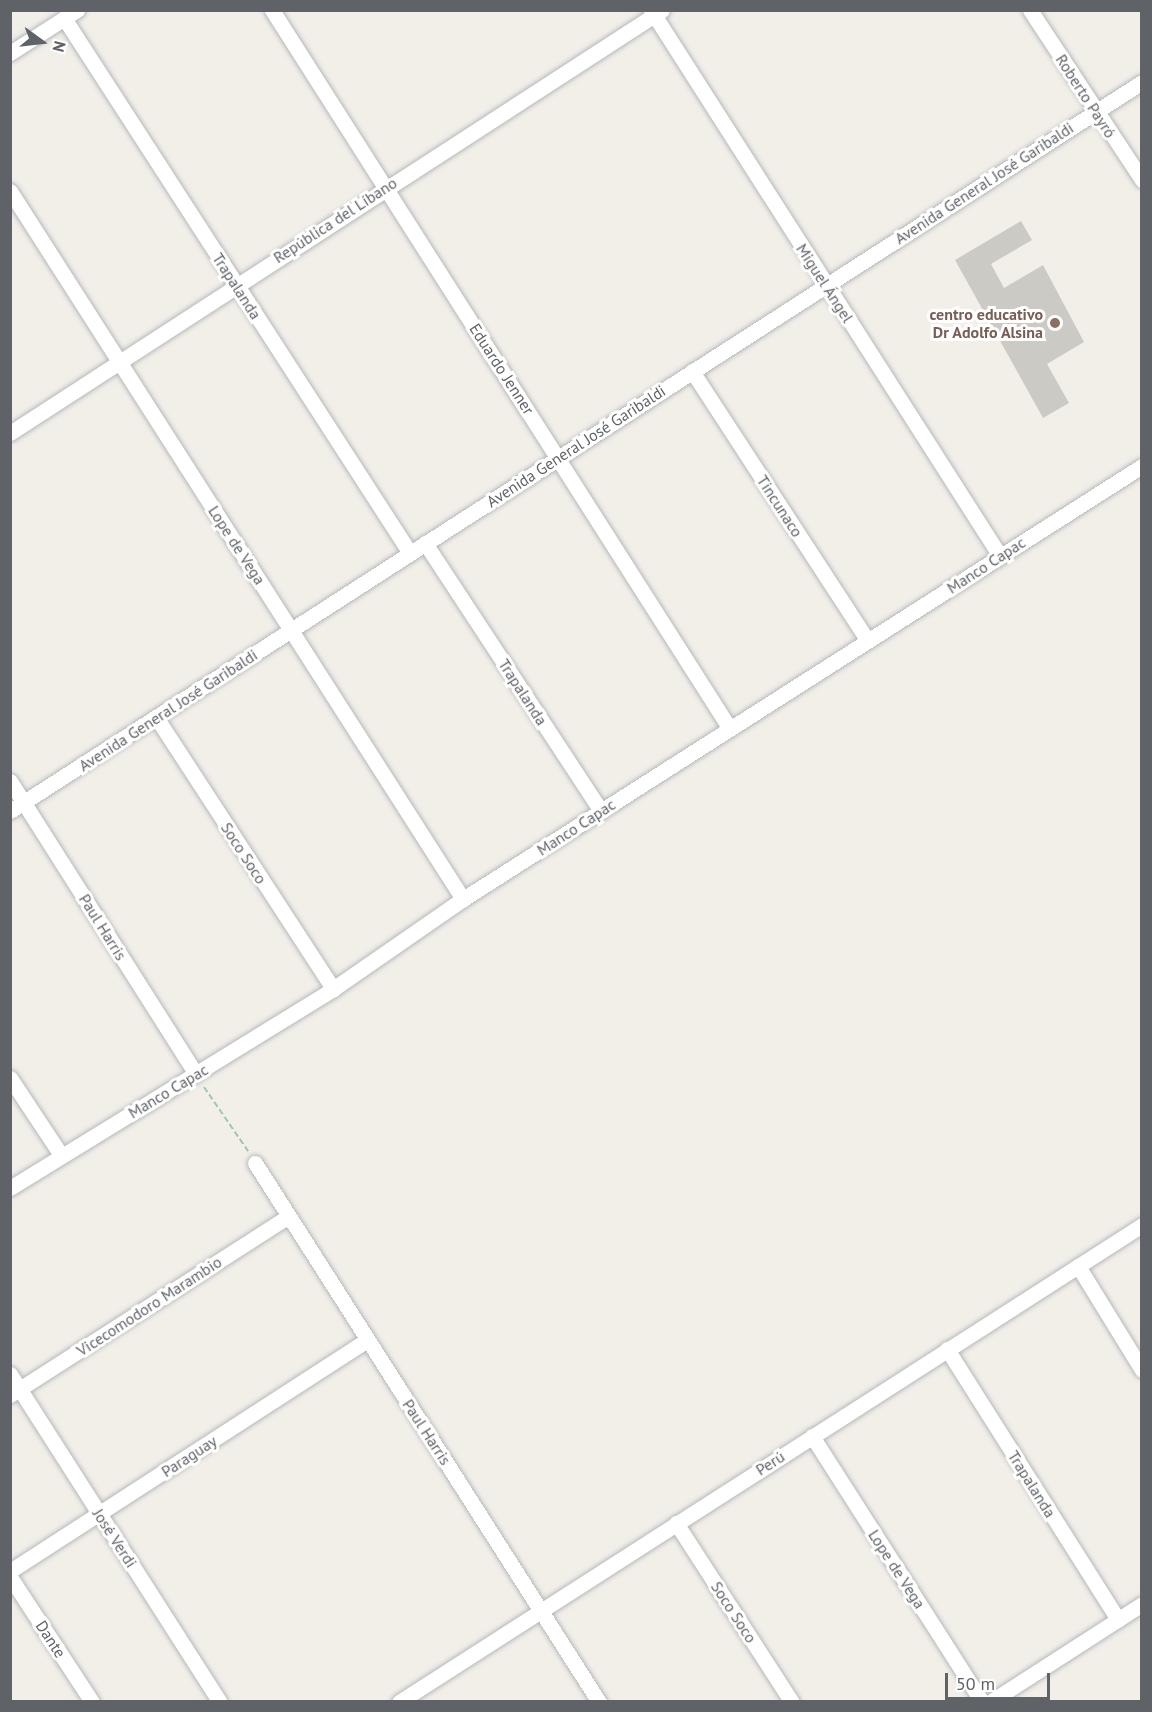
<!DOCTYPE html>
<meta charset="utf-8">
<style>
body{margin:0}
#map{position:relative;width:1152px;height:1712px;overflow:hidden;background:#f1efe8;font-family:"PT Sans",sans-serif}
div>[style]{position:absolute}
.building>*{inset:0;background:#cccac5}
.path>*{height:2px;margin-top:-1px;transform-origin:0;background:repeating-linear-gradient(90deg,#9cc7a9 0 6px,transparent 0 9px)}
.roads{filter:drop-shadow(0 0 2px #b5b8bc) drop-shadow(0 0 2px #b5b8bc)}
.street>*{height:15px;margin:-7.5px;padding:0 7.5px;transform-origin:7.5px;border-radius:7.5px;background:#fff}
.dots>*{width:16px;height:16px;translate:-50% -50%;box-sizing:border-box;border:3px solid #fff;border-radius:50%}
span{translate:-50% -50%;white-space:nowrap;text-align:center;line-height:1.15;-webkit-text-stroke:6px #fff;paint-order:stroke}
.street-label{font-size:16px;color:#5f6368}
.education-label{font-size:16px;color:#785e54;font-weight:700}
.right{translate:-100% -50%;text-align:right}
.frame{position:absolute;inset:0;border:12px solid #5f6368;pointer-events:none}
.north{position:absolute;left:12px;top:12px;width:60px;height:60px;-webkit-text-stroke:4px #fff;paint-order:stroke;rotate:105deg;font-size:16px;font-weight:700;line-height:24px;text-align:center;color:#5f6368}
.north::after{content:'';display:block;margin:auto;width:21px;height:27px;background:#5f6368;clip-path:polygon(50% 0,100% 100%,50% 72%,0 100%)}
.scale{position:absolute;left:945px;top:1673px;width:105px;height:27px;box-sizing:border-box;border:3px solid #5f6368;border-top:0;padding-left:8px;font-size:18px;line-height:21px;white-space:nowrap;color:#5f6368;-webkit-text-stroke:4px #fff;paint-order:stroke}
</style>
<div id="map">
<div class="building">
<i style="clip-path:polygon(1021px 221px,1032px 240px,991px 264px,1004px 288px,1043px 265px,1084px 342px,1047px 364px,1069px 403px,1043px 418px,955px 260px)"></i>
</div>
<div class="path">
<i style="left:204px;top:1087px;width:78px;rotate:55.5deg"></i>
</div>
<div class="roads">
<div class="street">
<i style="left:272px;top:10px;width:852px;rotate:57.5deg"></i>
<i style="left:651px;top:10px;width:648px;rotate:57.41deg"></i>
<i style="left:1030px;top:10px;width:204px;rotate:56.6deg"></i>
<i style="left:64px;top:18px;width:637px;rotate:57.11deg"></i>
<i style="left:10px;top:53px;width:80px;rotate:-32.7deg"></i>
<i style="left:10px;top:191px;width:841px;rotate:57.39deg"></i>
<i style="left:692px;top:371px;width:322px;rotate:56.9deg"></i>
<i style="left:10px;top:433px;width:777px;rotate:-32.97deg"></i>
<i style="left:425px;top:543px;width:321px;rotate:56.7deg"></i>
<i style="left:156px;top:717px;width:325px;rotate:56.9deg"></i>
<i style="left:10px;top:781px;width:347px;rotate:57.6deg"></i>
<i style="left:10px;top:811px;width:1346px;rotate:-32.78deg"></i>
<i style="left:10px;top:1078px;width:92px;rotate:56.5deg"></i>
<i style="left:255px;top:1163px;width:639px;rotate:57.45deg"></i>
<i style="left:10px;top:1188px;width:379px;rotate:-31.6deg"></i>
<i style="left:333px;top:989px;width:158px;rotate:-34.7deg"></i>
<i style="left:463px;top:899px;width:805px;rotate:-32.53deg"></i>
<i style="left:1078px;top:1266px;width:122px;rotate:58.4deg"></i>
<i style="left:947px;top:1349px;width:320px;rotate:57.7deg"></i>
<i style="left:10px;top:1374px;width:389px;rotate:57.4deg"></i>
<i style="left:10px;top:1395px;width:329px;rotate:-32.7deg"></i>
<i style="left:812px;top:1436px;width:316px;rotate:57.4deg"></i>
<i style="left:676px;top:1523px;width:213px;rotate:57.1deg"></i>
<i style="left:10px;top:1571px;width:425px;rotate:-32.9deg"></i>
<i style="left:10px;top:1577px;width:149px;rotate:56.7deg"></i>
<i style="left:399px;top:1702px;width:883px;rotate:-32.7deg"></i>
<i style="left:990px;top:1702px;width:181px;rotate:-32.8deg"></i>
</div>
</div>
<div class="dots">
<i style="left:1055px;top:323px;background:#8d6e63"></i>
</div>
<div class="street-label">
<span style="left:1086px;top:96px;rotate:57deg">Roberto Payró</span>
<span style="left:984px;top:183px;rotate:-33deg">Avenida General José Garibaldi</span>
<span style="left:335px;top:220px;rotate:-33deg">República del Líbano</span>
<span style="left:825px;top:283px;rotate:57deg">Miguel Ángel</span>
<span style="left:237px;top:286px;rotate:57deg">Trapalanda</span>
<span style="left:502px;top:369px;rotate:57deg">Eduardo Jenner</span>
<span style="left:576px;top:446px;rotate:-33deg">Avenida General José Garibaldi</span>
<span style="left:780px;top:506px;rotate:57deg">Tincunaco</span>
<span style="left:237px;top:545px;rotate:57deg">Lope de Vega</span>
<span style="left:986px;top:565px;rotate:-33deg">Manco Capac</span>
<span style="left:523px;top:692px;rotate:57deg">Trapalanda</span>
<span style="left:168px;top:710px;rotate:-33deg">Avenida General José Garibaldi</span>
<span style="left:576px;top:827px;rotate:-33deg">Manco Capac</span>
<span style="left:244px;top:853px;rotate:57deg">Soco Soco</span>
<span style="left:103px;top:927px;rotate:58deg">Paul Harris</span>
<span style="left:168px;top:1091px;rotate:-31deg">Manco Capac</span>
<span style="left:149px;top:1306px;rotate:-33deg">Vicecomodoro Marambio</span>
<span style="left:427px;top:1432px;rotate:57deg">Paul Harris</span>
<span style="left:189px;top:1456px;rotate:-33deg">Paraguay</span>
<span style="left:770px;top:1463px;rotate:-33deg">Perú</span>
<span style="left:1032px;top:1484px;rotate:58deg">Trapalanda</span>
<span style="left:115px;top:1538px;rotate:57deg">José Verdi</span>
<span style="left:897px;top:1569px;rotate:57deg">Lope de Vega</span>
<span style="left:734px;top:1612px;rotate:57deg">Soco Soco</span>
<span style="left:51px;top:1639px;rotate:57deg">Dante</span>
</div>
<div class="education-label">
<span class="right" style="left:1043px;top:323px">centro educativo<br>Dr Adolfo Alsina</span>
</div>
<div class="frame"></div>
<div class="north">N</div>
<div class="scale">50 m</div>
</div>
